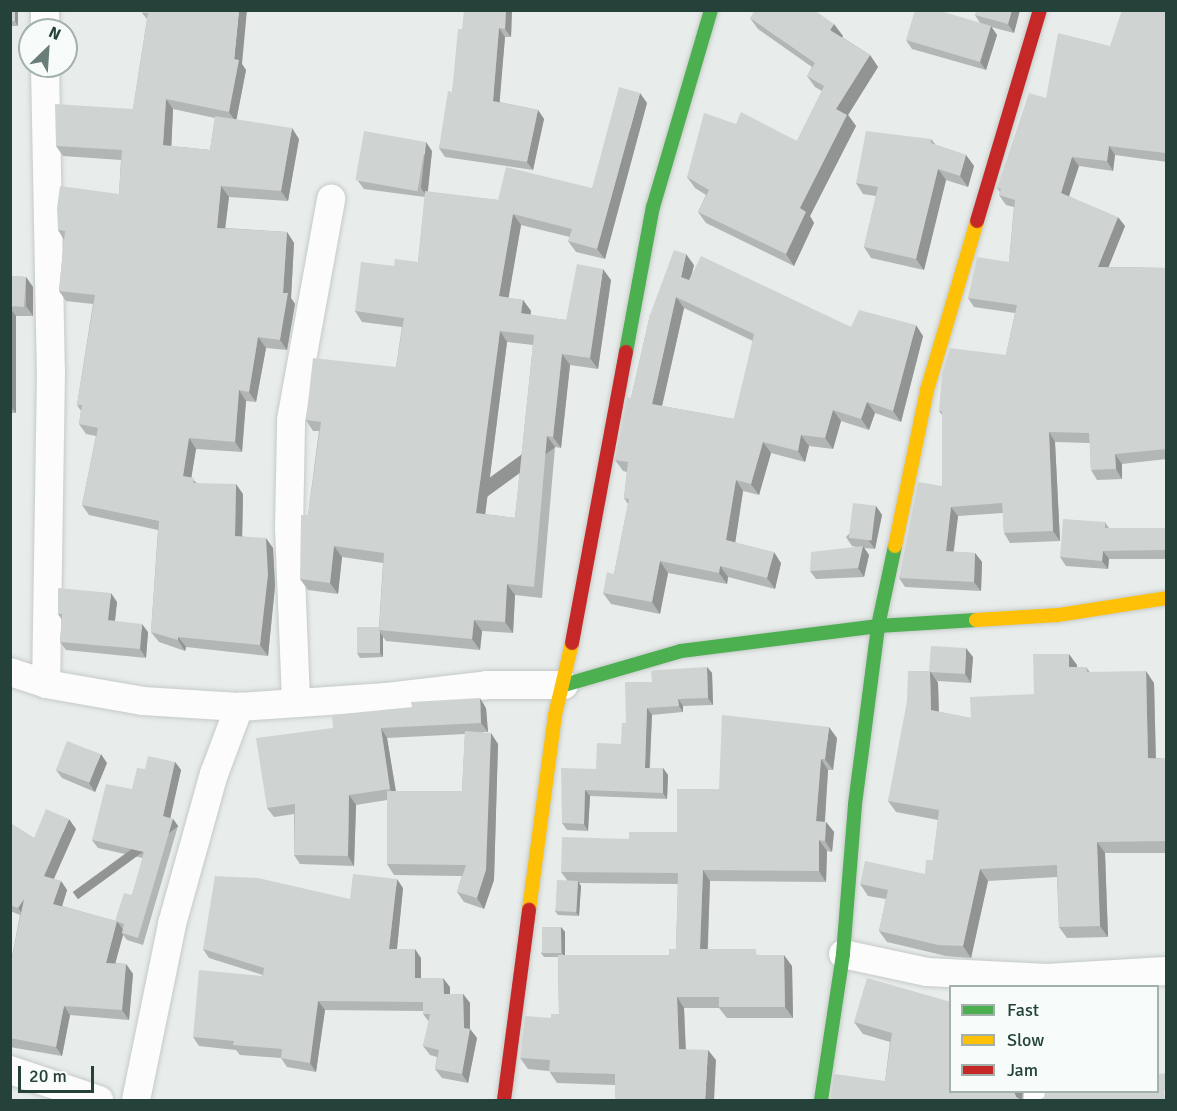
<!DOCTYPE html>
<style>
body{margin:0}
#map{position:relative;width:1177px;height:1111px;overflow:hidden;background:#e8edeb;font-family:Signika,sans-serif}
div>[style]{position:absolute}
.roads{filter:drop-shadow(0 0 2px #c5cac8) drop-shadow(0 0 2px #c5cac8)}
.street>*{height:28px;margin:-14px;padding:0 14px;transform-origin:14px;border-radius:14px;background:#fcfcfc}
.fast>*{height:14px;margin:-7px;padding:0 7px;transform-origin:7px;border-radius:7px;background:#4caf50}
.slow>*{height:14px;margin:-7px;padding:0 7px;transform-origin:7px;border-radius:7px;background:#ffc107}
.jam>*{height:14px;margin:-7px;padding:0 7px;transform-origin:7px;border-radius:7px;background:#c62828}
.wall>*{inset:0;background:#b2b6b5;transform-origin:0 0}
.shaded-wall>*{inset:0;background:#919493;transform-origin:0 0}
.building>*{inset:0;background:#cfd4d2;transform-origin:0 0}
span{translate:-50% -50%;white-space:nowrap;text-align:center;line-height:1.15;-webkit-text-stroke:6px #f7fbf9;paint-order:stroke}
.frame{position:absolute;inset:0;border:12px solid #24423a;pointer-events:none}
.legend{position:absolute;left:949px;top:985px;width:210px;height:108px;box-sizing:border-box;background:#f7fbf9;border:2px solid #a3b1ad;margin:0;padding:8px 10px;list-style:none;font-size:18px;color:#24423a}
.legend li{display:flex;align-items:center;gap:12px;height:30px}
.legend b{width:30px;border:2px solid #a3b1ad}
.north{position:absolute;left:18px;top:18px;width:60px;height:60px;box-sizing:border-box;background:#f7fbf9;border:2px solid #a3b1ad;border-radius:50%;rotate:25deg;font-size:16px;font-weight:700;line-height:24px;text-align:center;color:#24423a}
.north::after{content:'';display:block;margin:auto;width:21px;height:27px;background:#697e78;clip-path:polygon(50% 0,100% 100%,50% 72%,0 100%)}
.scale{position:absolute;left:18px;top:1066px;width:76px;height:27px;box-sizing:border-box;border:3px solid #24423a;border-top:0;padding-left:8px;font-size:18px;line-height:21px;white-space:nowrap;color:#24423a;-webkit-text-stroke:4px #f7fbf9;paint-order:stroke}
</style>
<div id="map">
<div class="roads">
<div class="street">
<i style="left:45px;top:10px;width:20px;rotate:90deg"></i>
<i style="left:45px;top:66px;width:305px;rotate:88.9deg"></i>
<i style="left:51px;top:371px;width:313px;rotate:90.9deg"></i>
<i style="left:10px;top:672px;width:38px;rotate:18deg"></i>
<i style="left:46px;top:684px;width:98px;rotate:9.9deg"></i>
<i style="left:143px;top:701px;width:96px;rotate:3.6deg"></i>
<i style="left:239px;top:707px;width:148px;rotate:-3.9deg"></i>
<i style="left:387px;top:697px;width:101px;rotate:-6.8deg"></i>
<i style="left:487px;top:685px;width:77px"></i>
<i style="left:296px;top:701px;width:172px;rotate:-92.3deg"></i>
<i style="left:289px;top:529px;width:109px;rotate:-88.9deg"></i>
<i style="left:291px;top:420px;width:225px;rotate:-79.7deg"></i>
<i style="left:843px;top:954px;width:86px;rotate:12.1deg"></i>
<i style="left:927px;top:972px;width:120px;rotate:2.9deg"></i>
<i style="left:1047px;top:978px;width:119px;rotate:-3.4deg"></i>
<i style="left:10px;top:1070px;width:94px;rotate:18.6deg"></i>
<i style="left:136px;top:1100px;width:180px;rotate:-78.4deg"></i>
<i style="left:172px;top:924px;width:156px;rotate:-74.4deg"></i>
<i style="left:214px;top:774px;width:72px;rotate:-69.5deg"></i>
<i style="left:1038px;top:1100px;width:8px;rotate:-90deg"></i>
</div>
<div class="fast">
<i style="left:626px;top:352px;width:147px;rotate:-79.5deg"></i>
<i style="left:653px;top:207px;width:205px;rotate:-73.6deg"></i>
<i style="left:564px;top:685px;width:122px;rotate:-16.2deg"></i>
<i style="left:681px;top:651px;width:199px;rotate:-7.2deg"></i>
<i style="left:878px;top:626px;width:98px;rotate:-3.5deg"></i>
<i style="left:821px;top:1100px;width:148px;rotate:-81.4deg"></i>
<i style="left:843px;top:954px;width:150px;rotate:-85.4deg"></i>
<i style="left:855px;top:804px;width:179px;rotate:-82.6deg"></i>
<i style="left:878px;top:626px;width:82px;rotate:-78deg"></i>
</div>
<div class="slow">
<i style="left:895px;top:546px;width:159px;rotate:-78.4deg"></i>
<i style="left:927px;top:390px;width:176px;rotate:-73.5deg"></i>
<i style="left:976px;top:620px;width:82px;rotate:-3.5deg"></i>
<i style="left:1058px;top:615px;width:109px;rotate:-8.9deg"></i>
<i style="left:529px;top:910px;width:197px;rotate:-82.4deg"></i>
<i style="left:555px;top:715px;width:74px;rotate:-76.7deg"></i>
</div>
<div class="jam">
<i style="left:977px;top:221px;width:220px;rotate:-73.4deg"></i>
<i style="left:572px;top:643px;width:296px;rotate:-79.5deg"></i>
<i style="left:504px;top:1100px;width:192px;rotate:-82.5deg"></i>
</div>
</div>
<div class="wall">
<i style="left:10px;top:10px;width:8px;height:16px"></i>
<i style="clip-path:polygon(evenodd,142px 10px,242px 64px,246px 70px,236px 120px,299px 139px,288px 201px,229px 197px,225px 228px,287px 232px,294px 243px,291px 298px,295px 304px,287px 350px,266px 348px,256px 402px,246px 401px,242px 452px,196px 449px,191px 478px,197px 483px,243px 494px,242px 536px,273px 548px,275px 586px,268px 656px,186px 647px,185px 651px,159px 642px,151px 632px,158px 530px,89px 515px,82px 505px,96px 436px,86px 434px,79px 424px,81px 411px,77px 405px,93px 304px,66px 301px,59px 291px,64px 240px,58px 230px,119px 194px,121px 160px,63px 156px,56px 146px,133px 109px,147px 19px,142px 13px,142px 10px,173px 109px,215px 118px,210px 150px,171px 146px,173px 109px)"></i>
<i style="clip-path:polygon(512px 10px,511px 37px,505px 37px,499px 102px,538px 110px,544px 119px,533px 170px,445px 157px,439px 148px,452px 92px,462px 29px)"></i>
<i style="clip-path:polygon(1020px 10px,1014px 33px,991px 27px,997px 35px,986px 70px,912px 49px,906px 40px,980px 23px,975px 15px)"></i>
<i style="clip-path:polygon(1167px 10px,1167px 162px,1115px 155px,1113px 171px,1079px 166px,1069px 196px,1125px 226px,1108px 267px,1167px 268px,1167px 459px,1122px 464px,1122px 479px,1097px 480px,1091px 470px,1090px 443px,1055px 442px,1060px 541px,1010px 543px,1004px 533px,1003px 513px,958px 516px,954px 552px,975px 553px,982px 562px,981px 591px,905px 587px,899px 578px,942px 486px,942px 415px,939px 411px,1006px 355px,1015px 313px,974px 307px,968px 298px,1009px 262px,1014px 207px,1006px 205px,999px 195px,1000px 192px,997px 188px,1046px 98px,1110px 46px)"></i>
<i style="clip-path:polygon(750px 18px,843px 36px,842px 37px,870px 55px,878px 67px,848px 115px,856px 126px,810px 216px,814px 223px,794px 266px,706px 223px,698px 212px,706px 195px,695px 188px,687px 177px,736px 124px,797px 141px,822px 91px,815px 87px,807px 76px,812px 67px,758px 29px)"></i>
<i style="clip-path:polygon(evenodd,647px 103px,605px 259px,576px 252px,568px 241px,570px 237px,521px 225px,508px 298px,523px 300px,531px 311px,530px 315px,566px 320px,611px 280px,598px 369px,570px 365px,561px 448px,555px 447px,542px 598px,515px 595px,513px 633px,482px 631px,480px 650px,386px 641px,383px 637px,383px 657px,360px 658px,357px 653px,379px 627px,383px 563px,342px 557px,338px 594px,308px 590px,300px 579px,308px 515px,319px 431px,313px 431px,306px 420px,396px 367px,402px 327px,362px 322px,355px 311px,394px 266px,418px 262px,425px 197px,364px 189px,358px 181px,432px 151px,428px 192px,498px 200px,592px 188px,647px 103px,507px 342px,533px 345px,515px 518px,485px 514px,507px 342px)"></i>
<i style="clip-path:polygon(931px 139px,936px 145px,966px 155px,974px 166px,968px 187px,946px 180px,924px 270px,871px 258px,864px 247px,876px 196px,863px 194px,856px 183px)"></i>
<i style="clip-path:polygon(evenodd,694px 265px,691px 277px,851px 327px,923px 336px,901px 422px,875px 413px,869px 430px,841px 421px,833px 449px,809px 446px,805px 462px,771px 453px,759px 495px,743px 491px,735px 542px,781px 563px,775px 589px,728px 577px,727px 584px,668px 573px,660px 614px,611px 604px,603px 593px,614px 574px,628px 504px,624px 498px,627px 472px,623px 471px,615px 460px,631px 398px,650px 315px,694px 265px,684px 308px,753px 341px,734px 419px,662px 406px,684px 308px)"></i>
<i style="clip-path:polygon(10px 276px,26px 277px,33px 287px,33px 316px,16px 316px,16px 413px,10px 413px)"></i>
<i style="clip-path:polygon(876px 506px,882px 515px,875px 549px,864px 548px,869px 555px,864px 577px,816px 579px,810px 571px,857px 547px,852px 546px,846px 537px)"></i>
<i style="clip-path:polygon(1105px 522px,1109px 528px,1167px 528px,1167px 559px,1109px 559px,1108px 569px,1066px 566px,1060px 557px)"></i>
<i style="clip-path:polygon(117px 602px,115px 621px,148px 632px,146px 658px,66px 650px,60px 642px,62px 620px,58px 614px)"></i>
<i style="clip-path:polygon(973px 657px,971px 683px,937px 681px,938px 683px,939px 712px,971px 718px,1034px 694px,1077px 665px,1077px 667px,1086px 667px,1090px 672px,1154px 683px,1156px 758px,1167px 759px,1167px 853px,1105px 853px,1108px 937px,1067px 938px,1059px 927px,1057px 877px,988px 881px,971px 958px,946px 956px,887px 942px,879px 931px,886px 899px,868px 896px,860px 884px,925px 874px,933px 860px,938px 820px,896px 812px,888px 801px,929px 671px)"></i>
<i style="clip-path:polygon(707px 667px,712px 673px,713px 705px,683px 706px,683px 712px,652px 715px,650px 768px,663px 768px,668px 775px,667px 799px,590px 796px,588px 831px,567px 830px,562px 823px,596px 769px,621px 744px,626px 723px,652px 682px)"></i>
<i style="clip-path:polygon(evenodd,486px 708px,488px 732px,482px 732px,498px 744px,494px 880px,484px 909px,464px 902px,457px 892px,462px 876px,394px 875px,387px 864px,387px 800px,356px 805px,354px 866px,300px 864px,294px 855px,294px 814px,274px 817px,267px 808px,333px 728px,486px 708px,465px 734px,462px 791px,396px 791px,387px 738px,465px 734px)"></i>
<i style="clip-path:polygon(837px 738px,833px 770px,828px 770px,825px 822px,826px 822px,834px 832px,832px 852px,827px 851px,826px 882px,710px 881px,708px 949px,760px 955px,792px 966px,793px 1018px,727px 1018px,719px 1008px,684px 1008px,686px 1049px,716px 1060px,615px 1085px,557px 1083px,549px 1071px,528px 1069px,520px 1058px,551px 1018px,559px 1014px,558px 957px,544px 957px,541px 953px,561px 927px,565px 932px,565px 955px,669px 955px,676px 949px,678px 884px,579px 883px,581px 886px,579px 916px,558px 915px,555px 911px,567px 880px,561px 872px,629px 839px,677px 832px,719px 789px)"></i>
<i style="clip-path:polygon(175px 762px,181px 770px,170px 818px,173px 819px,178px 826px,143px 945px,127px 940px,123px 935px,115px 963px,126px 964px,133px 974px,129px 1020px,70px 1015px,62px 1056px,10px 1047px,10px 967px,20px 915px,10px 911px,10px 823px,34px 838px,76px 829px,54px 879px,61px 881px,67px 890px,62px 906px,115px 921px,132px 895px,143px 858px,98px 848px,92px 840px,132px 789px,145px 769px)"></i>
<i style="clip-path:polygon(107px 763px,95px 792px,62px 778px,56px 770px)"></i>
<i style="clip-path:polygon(403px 888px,397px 949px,421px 958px,421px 978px,450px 987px,450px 994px,463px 994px,470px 1003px,470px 1029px,477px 1038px,468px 1083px,442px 1078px,435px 1069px,437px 1057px,430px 1055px,423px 1046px,429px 1022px,423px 1014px,423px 1011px,325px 1010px,316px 1072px,287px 1067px,281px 1058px,240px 1055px,236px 1050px,199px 1046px,193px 1037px,263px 975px,209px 958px,203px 949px,350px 899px)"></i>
<i style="clip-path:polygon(951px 1002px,885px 1081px,890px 1042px,863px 1034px,854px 1022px)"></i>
</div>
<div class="shaded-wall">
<i style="clip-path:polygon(15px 10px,18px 10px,18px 26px,15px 21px)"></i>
<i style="clip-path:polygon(239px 10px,247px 10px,242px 64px,246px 70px,236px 122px,229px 112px)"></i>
<i style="clip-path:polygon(506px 10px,512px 10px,511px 37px,505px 29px)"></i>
<i style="clip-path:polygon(1012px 10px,1020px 10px,1014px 33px,1008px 24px)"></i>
<i style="clip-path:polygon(834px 24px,843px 36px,838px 42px,830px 30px)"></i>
<i style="clip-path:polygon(991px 26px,997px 35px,986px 70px,980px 62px)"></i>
<i style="clip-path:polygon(499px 28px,505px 37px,499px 110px,493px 101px)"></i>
<i style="clip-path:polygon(870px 55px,878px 67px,848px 115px,856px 126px,810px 216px,814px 223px,794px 266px,786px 254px,800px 208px,836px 109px)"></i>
<i style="clip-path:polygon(640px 93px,647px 103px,605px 259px,597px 249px)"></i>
<i style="clip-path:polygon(166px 99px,173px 109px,171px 156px,163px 145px)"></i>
<i style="clip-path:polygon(538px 110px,544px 119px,533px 170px,527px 162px)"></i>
<i style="clip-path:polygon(292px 128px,299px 139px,288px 201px,281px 191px)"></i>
<i style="clip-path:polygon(426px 142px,432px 151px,427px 197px,421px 188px)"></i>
<i style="clip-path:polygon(1109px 146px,1115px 155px,1113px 171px,1107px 161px)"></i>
<i style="clip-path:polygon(966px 155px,974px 166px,968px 187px,960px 176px)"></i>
<i style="clip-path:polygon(1072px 157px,1079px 166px,1067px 202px,1061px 193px)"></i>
<i style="clip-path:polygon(938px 169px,946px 180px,924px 270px,916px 259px)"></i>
<i style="clip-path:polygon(221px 186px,229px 197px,224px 238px,217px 228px)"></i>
<i style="clip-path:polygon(513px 214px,521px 225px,507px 307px,499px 296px)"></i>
<i style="clip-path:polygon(1118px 217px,1125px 226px,1105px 276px,1098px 267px)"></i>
<i style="clip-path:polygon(287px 232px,294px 243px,291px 298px,295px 304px,287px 350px,280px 340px)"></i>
<i style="clip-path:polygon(686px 254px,694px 265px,688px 288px,681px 277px)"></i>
<i style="clip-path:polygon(603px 269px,611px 280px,598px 369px,590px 358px)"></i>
<i style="clip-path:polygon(26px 277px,33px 287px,33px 316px,26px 306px)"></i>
<i style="clip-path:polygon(676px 297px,684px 308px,660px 415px,652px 404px)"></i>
<i style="clip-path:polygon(523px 300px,531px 311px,529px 324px,521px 313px)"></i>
<i style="clip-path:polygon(10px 308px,16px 316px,16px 413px,10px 406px)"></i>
<i style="clip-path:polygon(916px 325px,923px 336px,901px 422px,893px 411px)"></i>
<i style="clip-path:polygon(500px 331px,507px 342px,484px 524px,476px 513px)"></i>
<i style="clip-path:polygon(258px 337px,266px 348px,256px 402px,249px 392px)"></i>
<i style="clip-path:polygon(562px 354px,570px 365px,561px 448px,553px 437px)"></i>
<i style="clip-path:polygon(239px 390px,246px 401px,242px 452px,235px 442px)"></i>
<i style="clip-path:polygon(867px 402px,875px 413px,869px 430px,861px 419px)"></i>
<i style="clip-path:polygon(833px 410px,841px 421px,833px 449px,825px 438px)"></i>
<i style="clip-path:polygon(1049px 432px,1055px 442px,1060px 541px,1053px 531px)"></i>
<i style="clip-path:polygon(801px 435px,809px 446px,805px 462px,798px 451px)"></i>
<i style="left:547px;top:436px;width:14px;height:152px;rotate:54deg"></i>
<i style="clip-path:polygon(189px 438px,196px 449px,190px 486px,183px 476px)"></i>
<i style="clip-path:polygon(763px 442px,771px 453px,759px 495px,751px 484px)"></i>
<i style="clip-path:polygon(1115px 454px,1122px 464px,1122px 479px,1116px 469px)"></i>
<i style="clip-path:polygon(736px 480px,743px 491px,734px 551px,726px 540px)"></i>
<i style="clip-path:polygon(236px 484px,243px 494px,242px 546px,235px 536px)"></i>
<i style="clip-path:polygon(876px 506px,882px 515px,875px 549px,869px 541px)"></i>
<i style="clip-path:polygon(951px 507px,958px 516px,952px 561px,946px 551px)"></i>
<i style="clip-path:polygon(266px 538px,273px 548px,275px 586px,268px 656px,260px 645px)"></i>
<i style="clip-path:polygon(334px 546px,342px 557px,338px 594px,330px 583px)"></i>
<i style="clip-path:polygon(863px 546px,869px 555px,864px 577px,858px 568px)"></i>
<i style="clip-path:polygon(1103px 551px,1109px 559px,1108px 569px,1102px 561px)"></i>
<i style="clip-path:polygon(774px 552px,781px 563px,775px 589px,767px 578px)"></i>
<i style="clip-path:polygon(975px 553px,982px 562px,981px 591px,974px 582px)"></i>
<i style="clip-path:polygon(660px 561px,668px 573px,660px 614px,652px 602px)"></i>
<i style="clip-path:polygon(720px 566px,728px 577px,727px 584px,719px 573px)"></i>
<i style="clip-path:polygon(507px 584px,515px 595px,513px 633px,505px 622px)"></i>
<i style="clip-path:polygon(111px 593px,117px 602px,114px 629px,108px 620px)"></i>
<i style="clip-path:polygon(474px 620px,482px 631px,480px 650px,472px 639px)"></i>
<i style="clip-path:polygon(142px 624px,148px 632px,146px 658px,140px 649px)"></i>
<i style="clip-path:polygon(380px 632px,383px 637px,383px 657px,380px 653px)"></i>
<i style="clip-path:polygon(178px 637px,186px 647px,185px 651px,178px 640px)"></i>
<i style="clip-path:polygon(966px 648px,973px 657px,971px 683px,965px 674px)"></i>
<i style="clip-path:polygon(1069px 654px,1077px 665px,1077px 679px,1069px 667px)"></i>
<i style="clip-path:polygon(707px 667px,712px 673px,713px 705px,708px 698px)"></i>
<i style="clip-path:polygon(930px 671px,938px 683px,939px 722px,931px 710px)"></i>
<i style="clip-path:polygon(1146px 671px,1154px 683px,1156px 770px,1148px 758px)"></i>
<i style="clip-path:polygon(480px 698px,486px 708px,488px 732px,481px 723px)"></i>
<i style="clip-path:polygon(678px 699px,683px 706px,683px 712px,679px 706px)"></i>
<i style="clip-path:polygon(647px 708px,652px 715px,649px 774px,645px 768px)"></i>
<i style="clip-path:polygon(829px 727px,837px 738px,833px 770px,825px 759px)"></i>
<i style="clip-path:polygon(381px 728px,387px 738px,397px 799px,390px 789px)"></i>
<i style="clip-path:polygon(491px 733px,498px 744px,494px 880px,484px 909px,477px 898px)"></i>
<i style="clip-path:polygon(101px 754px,107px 763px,95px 792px,89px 783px)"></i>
<i style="clip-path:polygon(821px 759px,828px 770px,824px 832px,816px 821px)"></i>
<i style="clip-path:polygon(175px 762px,181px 770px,169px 824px,163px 816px)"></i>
<i style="clip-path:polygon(663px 768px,668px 775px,667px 799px,663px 793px)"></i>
<i style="clip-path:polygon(585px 790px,590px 796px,588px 831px,584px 824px)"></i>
<i style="clip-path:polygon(349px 795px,356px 805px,354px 866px,348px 856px)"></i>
<i style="clip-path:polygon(69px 819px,76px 829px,51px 885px,44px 876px)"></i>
<i style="left:173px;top:819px;width:9px;height:124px;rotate:54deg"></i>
<i style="clip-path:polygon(826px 822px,834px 832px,832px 852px,825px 841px)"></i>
<i style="clip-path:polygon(819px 840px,827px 851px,826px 882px,819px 871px)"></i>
<i style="clip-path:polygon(1097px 842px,1105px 853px,1108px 937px,1100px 926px)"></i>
<i style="clip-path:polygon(980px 869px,988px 881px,971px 958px,963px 946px)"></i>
<i style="clip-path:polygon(703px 870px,710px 881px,707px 960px,700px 949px)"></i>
<i style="clip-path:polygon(397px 879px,403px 888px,396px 958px,389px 949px)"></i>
<i style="clip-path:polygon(61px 881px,67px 890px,60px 913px,53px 904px)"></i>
<i style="clip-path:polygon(578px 881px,581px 886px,579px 916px,576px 912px)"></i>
<i style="clip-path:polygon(24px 899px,25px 917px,18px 908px)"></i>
<i style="clip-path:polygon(117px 921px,124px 931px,122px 933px,123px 935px,113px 972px,106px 963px)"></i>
<i style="clip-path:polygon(561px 927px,565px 932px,565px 957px,562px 953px)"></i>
<i style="clip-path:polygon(415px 949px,421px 958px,421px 987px,415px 978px)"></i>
<i style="clip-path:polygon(784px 955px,792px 966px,793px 1018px,785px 1007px)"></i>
<i style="clip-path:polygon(126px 964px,133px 974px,129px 1020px,122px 1010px)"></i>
<i style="clip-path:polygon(443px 978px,450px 987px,450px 1003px,444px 994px)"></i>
<i style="clip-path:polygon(463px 994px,470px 1003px,470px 1031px,470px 1029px,477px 1038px,468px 1083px,462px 1074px,464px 1028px)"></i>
<i style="clip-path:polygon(677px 997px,684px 1008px,686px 1060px,679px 1049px)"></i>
<i style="clip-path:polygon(318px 1001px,325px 1010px,316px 1072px,310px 1063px)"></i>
<i style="clip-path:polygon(64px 1006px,70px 1015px,62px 1056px,56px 1047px)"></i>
<i style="clip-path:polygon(708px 1050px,716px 1060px,714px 1101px,705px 1101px)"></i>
<i style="clip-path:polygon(1014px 1092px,1023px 1092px,1022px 1101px,1016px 1097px)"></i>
</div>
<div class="building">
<i style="left:10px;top:10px;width:5px;height:11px"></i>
<i style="clip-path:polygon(142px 10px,239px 10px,234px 59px,239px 60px,229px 112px,166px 99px,163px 145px,210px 150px,215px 116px,292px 128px,281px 191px,221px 186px,217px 228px,287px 232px,283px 293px,288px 293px,280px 340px,258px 337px,249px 392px,239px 390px,235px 442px,189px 438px,183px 476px,194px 478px,193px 483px,236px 484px,235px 536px,266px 538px,268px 575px,260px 645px,178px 637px,178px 640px,151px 632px,159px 521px,82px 505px,98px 428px,79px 424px,82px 405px,77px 405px,95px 295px,59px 291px,65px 231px,58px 230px,57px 208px,60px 186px,119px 194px,122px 150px,56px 146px,55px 104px,133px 109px,148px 13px,142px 13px)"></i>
<i style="clip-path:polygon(464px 10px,506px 10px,505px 29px,499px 28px,493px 101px,538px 110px,527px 162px,439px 148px,448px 91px,452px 92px,458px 29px,462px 29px)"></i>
<i style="clip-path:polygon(755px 10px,814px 10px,834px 24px,830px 30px,870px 55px,836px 109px,847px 115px,800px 208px,806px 212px,786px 254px,698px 212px,709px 190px,687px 177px,704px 113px,736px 124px,741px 112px,797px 141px,824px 86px,807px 76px,815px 63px,750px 18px)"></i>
<i style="clip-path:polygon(915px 10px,937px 10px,991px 26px,980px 62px,906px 40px)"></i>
<i style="clip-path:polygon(976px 10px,1012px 10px,1008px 24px,975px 15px)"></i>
<i style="clip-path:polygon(1122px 10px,1167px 10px,1167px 143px,1165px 153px,1109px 146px,1107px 161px,1072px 157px,1061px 193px,1118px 217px,1098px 267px,1167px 268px,1167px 449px,1115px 454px,1116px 469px,1091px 470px,1089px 433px,1049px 432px,1053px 531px,1004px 533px,1002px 503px,951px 507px,946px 551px,975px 553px,974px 582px,899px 578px,918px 482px,942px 486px,942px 411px,939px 411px,942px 374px,950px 348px,1006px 355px,1017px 305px,968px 298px,977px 257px,1009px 262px,1015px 200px,999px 195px,1001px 189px,997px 188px,1029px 93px,1046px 98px,1058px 33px,1110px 46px)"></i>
<i style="clip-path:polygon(evenodd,619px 87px,640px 93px,597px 249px,568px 241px,572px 229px,513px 214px,499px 296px,523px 300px,521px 313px,566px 320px,577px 264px,603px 269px,590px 358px,562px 354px,553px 437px,547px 436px,534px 587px,507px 584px,505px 622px,474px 620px,472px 639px,379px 630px,384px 553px,334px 546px,330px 583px,300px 579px,301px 515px,308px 515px,321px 422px,306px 420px,313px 358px,396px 367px,404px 318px,355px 311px,361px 262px,394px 266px,395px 259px,418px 262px,425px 191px,498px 200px,506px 167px,592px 188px,619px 87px,500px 331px,534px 335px,515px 518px,476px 513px,500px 331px)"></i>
<i style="left:364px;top:131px;width:63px;height:50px;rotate:10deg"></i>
<i style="clip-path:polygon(866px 131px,931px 139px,931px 143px,966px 155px,960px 176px,938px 169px,916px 259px,864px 247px,878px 187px,856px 183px)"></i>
<i style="clip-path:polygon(evenodd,674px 250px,686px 254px,681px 277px,689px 280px,701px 256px,851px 327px,859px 310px,916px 325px,893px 411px,867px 402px,861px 419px,833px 410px,825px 438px,801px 435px,798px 451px,763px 442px,751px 484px,736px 480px,726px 540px,774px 552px,767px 578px,720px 566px,719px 573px,660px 561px,652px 602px,603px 593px,607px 572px,614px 574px,629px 499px,624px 498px,628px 462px,615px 460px,627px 397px,631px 398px,650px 315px,674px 250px,676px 297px,754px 334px,734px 419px,652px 404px,676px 297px)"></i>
<i style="left:10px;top:276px;width:16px;height:30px;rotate:4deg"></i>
<i style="left:853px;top:503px;width:23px;height:35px;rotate:7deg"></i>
<i style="clip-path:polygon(1063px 519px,1105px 522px,1105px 528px,1167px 528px,1167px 550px,1103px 551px,1102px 561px,1060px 557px)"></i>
<i style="clip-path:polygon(863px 546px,858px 568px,810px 571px,811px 552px)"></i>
<i style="clip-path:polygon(58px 588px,111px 593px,108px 620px,142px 624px,140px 649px,60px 642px,62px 614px,58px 614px)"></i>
<i style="clip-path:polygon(357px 627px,379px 627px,379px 630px,380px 632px,380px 653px,357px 653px)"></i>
<i style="clip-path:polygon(931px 646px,966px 648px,965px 674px,930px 672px,929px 671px)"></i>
<i style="clip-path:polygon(1033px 654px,1069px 654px,1069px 667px,1086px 667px,1087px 672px,1146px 671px,1148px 758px,1167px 759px,1167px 841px,1097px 842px,1100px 926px,1059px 927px,1057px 865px,980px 869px,963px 946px,938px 945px,879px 931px,888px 890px,860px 884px,865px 861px,925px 874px,926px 860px,933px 860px,939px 810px,888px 801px,907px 701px,908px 671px,930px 671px,931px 710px,971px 718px,970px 697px,1034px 694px)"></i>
<i style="clip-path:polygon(707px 667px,708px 698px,678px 699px,679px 706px,647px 708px,645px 768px,663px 768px,663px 793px,585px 790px,584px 824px,562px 823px,561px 768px,596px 769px,597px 743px,621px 744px,622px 723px,626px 723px,625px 682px,652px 682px,651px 671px,656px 670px)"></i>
<i style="clip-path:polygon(480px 698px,481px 723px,381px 728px,390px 789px,349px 795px,348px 856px,294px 855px,295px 804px,267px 808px,256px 738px,333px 728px,332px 715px,412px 707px,411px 702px)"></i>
<i style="clip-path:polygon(722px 715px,829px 727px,825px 759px,821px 759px,816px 821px,826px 822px,825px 841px,819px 840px,819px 871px,703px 870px,700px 949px,756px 949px,756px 955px,784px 955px,785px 1007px,719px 1007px,719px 997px,677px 997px,679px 1049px,708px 1050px,705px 1101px,615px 1101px,615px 1074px,549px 1072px,550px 1060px,520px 1058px,525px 1016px,551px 1018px,551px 1014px,559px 1014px,558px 955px,669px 955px,669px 949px,676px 949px,678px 873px,561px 872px,562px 837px,629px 839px,629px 832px,677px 832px,677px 789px,719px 789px)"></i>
<i style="clip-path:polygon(465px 731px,491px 733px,486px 870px,477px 898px,457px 892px,466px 865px,387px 864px,387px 791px,462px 791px)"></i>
<i style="left:67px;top:741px;width:36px;height:31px;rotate:21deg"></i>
<i style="clip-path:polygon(148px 756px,175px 762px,163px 816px,173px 819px,138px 938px,122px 933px,124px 924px,115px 921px,124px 893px,132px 895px,144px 852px,92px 840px,106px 784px,132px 789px,137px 768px,145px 769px)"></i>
<i style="clip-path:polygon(46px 809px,69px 819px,44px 876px,61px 881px,53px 904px,117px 921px,106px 963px,126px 964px,122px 1010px,64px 1006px,56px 1047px,10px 1038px,10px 967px,24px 899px,18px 908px,10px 905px,10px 823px,34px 838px)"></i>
<i style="clip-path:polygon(353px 874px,397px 879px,389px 949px,415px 949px,415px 978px,443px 978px,444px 994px,463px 994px,464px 1028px,470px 1029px,462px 1074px,435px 1069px,439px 1050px,423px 1046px,430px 1014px,423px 1014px,423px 1002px,318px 1001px,310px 1063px,281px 1058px,282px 1049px,233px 1045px,234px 1041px,193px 1037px,199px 970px,263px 976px,264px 968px,203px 949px,215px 876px,258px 878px,350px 899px)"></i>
<i style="left:557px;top:880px;width:21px;height:31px;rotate:3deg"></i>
<i style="left:542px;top:927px;width:19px;height:26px"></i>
<i style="clip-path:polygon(867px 978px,951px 1002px,951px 1092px,1014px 1092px,1016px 1097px,1022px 1101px,830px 1101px,834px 1074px,885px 1081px,892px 1033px,854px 1022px)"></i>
<i style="clip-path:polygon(1167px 1073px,1167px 1091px,1164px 1091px,1165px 1101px,1037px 1101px,1044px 1097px,1045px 1092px,1158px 1092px,1158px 1074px)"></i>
</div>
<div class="frame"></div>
<ul class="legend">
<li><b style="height:8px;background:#4caf50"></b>Fast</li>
<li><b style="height:8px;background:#ffc107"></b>Slow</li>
<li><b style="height:8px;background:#c62828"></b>Jam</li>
</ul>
<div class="north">N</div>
<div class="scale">20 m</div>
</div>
